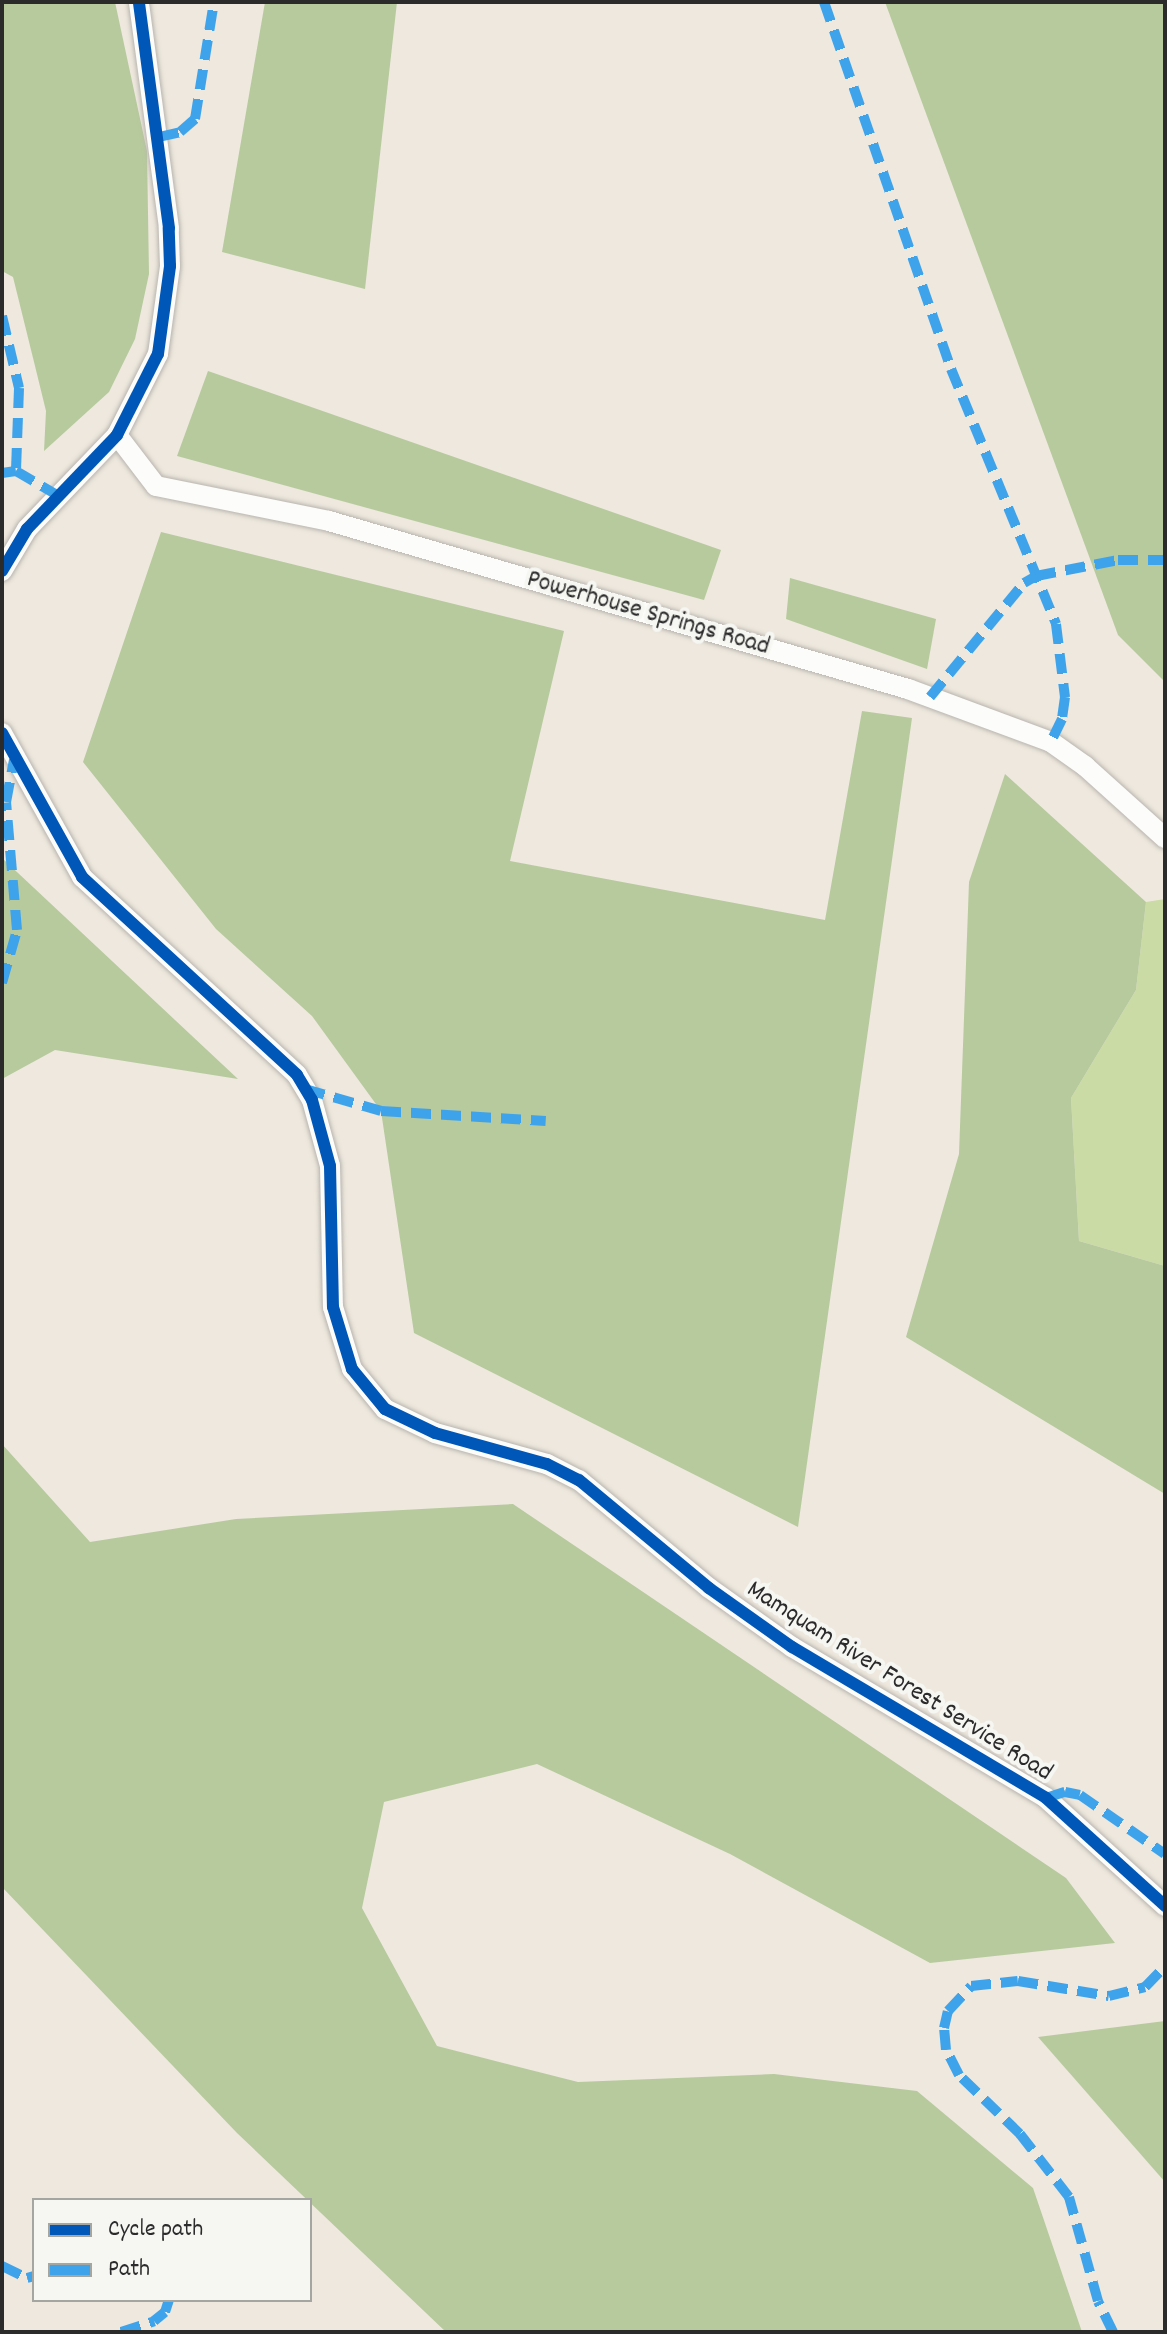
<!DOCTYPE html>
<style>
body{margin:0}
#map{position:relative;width:1167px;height:2334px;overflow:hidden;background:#eee8de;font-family:Dekko,sans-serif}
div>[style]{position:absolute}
.green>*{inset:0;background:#cbdba6}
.forest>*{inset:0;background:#b7ca9d}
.roads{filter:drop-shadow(0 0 2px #b8b4ae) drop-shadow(0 0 2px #b8b4ae)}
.minor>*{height:20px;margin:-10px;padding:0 10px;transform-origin:10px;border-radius:10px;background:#fcfcfa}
.quiet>*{height:10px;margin-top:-5px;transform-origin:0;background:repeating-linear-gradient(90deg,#3ea3eb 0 20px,transparent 0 30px)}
.cycleway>*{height:12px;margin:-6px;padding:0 6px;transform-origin:6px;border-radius:6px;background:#0057b8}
span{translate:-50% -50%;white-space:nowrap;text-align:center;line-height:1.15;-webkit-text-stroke:8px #f6f6f2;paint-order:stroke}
.street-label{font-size:26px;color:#2b2b2b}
.frame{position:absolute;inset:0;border:4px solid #2b2b2b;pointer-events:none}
.legend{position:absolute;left:32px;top:2198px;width:280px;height:104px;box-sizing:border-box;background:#f6f6f2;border:2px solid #a5a5a2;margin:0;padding:10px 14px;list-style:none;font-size:24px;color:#2b2b2b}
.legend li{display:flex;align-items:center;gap:16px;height:40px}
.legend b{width:40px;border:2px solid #a5a5a2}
</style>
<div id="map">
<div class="green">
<i style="clip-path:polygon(1165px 899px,1165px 1266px,1079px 1241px,1071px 1098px,1136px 990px,1146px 902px)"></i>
</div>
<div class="forest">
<i style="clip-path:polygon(2px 2px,115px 2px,147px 151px,149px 274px,135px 339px,109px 392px,44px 451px,46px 411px,35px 366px,13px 277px,2px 271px)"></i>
<i style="clip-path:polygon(265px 2px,397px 2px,365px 289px,222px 252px)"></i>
<i style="clip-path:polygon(885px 2px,1165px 2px,1165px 682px,1118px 635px)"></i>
<i style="clip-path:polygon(208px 371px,721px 550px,704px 600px,177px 456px)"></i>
<i style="clip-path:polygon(161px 532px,564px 631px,510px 861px,825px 920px,862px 711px,912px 718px,798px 1527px,414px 1333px,381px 1111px,312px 1016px,216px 929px,83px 762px)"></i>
<i style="clip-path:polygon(790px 578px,936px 619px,927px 669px,786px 619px)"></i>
<i style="clip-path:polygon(1005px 774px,1146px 902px,1136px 990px,1071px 1098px,1079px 1241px,1165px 1266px,1165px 1494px,906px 1337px,959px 1154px,969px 882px)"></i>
<i style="clip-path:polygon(2px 858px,238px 1079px,55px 1050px,2px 1079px)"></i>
<i style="clip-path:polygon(2px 1444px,90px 1542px,236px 1519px,513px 1504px,1066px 1878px,1115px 1943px,930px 1963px,730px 1854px,537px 1764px,384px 1802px,362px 1908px,437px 2046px,578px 2082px,774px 2074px,917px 2091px,1033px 2188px,1082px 2332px,446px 2332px,237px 2133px,2px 1887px)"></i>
<i style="clip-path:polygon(1165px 2021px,1165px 2182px,1038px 2037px)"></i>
</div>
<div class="roads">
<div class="minor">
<i style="left:117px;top:435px;width:64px;rotate:52.6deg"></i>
<i style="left:156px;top:486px;width:177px;rotate:11.4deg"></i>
<i style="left:329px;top:521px;width:603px;rotate:16.18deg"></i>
<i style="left:908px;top:689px;width:153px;rotate:20.3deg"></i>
<i style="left:1051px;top:742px;width:42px;rotate:35.2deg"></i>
<i style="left:1085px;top:766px;width:108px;rotate:42deg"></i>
<i style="left:2px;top:571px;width:49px;rotate:-59.2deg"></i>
<i style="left:27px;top:529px;width:130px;rotate:-46.2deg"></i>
<i style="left:117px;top:435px;width:91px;rotate:-63.2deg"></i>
<i style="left:158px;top:354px;width:89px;rotate:-82.2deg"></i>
<i style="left:170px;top:266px;width:38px;rotate:-92deg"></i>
<i style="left:169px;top:228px;width:228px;rotate:-97.6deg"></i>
<i style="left:2px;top:733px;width:165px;rotate:60.9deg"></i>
<i style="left:82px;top:877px;width:292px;rotate:42.6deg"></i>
<i style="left:297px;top:1075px;width:29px;rotate:59deg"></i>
<i style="left:312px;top:1100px;width:68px;rotate:74.7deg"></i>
<i style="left:330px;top:1166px;width:141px;rotate:88.8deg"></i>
<i style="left:333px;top:1307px;width:65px;rotate:73deg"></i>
<i style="left:352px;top:1369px;width:52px;rotate:50.5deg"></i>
<i style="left:385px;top:1409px;width:55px;rotate:25.6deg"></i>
<i style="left:435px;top:1433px;width:116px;rotate:15.5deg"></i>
<i style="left:547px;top:1464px;width:36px;rotate:27deg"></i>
<i style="left:579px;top:1480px;width:169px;rotate:39.7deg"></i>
<i style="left:709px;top:1588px;width:102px;rotate:35.4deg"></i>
<i style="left:792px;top:1647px;width:295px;rotate:30.7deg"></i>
<i style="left:1046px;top:1798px;width:161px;rotate:42.2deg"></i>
</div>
</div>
<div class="quiet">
<i style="left:824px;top:2px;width:388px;rotate:70.9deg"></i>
<i style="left:951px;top:369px;width:276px;rotate:67.6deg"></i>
<i style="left:1056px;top:624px;width:74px;rotate:83deg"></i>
<i style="left:1065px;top:697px;width:22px;rotate:98deg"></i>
<i style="left:1062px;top:719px;width:25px;rotate:116deg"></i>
<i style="left:159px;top:137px;width:22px;rotate:-13deg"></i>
<i style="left:180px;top:132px;width:20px;rotate:-41deg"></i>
<i style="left:195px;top:119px;width:119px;rotate:-80.8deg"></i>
<i style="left:2px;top:316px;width:74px;rotate:76.7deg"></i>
<i style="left:19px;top:388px;width:83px;rotate:92.1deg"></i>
<i style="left:2px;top:473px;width:14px;rotate:-8deg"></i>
<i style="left:16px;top:471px;width:48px;rotate:30.3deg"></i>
<i style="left:930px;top:697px;width:148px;rotate:-50.5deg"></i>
<i style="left:1024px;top:583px;width:14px;rotate:-30deg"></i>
<i style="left:1036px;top:576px;width:84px;rotate:-11deg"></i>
<i style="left:1118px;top:560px;width:47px"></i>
<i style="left:2px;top:983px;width:55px;rotate:-74.2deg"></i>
<i style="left:17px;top:930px;width:128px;rotate:-94.9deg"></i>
<i style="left:6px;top:802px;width:43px;rotate:-79.2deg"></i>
<i style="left:305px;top:1089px;width:79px;rotate:16.1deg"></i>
<i style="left:381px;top:1111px;width:165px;rotate:3.5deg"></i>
<i style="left:1046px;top:1798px;width:20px;rotate:-18deg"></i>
<i style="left:1065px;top:1792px;width:15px;rotate:11deg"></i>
<i style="left:1080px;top:1795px;width:103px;rotate:34.8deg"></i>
<i style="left:2px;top:2266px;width:28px;rotate:26deg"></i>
<i style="left:27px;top:2278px;width:7px;rotate:-16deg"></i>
<i style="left:121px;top:2332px;width:35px;rotate:-18deg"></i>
<i style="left:154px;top:2321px;width:14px;rotate:-39deg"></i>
<i style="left:165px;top:2312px;width:13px;rotate:-72deg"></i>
<i style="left:1113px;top:2332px;width:34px;rotate:-116deg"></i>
<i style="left:1098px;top:2301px;width:108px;rotate:-105.6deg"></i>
<i style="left:1069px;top:2197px;width:80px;rotate:-127.9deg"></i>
<i style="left:1020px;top:2134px;width:85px;rotate:-136deg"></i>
<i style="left:959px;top:2075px;width:28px;rotate:-117deg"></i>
<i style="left:946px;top:2050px;width:22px;rotate:-95deg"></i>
<i style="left:944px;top:2028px;width:17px;rotate:-77deg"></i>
<i style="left:948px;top:2011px;width:34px;rotate:-47deg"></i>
<i style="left:971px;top:1986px;width:47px;rotate:-6.1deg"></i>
<i style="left:1018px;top:1981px;width:92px;rotate:9.4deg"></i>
<i style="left:1109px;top:1996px;width:37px;rotate:-14deg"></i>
<i style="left:1145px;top:1987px;width:29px;rotate:-46deg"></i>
</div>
<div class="cycleway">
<i style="left:2px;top:571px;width:49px;rotate:-59.2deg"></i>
<i style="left:27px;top:529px;width:130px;rotate:-46.2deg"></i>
<i style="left:117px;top:435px;width:91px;rotate:-63.2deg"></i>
<i style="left:158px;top:354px;width:89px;rotate:-82.2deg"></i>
<i style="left:170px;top:266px;width:38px;rotate:-92deg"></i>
<i style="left:169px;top:228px;width:228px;rotate:-97.6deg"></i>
<i style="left:2px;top:733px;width:165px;rotate:60.9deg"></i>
<i style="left:82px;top:877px;width:292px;rotate:42.6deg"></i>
<i style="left:297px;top:1075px;width:29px;rotate:59deg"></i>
<i style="left:312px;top:1100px;width:68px;rotate:74.7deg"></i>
<i style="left:330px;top:1166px;width:141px;rotate:88.8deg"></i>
<i style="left:333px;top:1307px;width:65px;rotate:73deg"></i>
<i style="left:352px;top:1369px;width:52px;rotate:50.5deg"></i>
<i style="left:385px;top:1409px;width:55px;rotate:25.6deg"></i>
<i style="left:435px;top:1433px;width:116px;rotate:15.5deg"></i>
<i style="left:547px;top:1464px;width:36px;rotate:27deg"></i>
<i style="left:579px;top:1480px;width:169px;rotate:39.7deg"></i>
<i style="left:709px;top:1588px;width:102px;rotate:35.4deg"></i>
<i style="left:792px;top:1647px;width:295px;rotate:30.7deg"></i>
<i style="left:1046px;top:1798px;width:161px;rotate:42.2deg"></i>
</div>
<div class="street-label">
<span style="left:648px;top:614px;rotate:16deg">Powerhouse Springs Road</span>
<span style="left:899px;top:1682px;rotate:32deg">Mamquam River Forest Service Road</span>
</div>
<div class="frame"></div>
<ul class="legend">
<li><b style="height:10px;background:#0057b8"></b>Cycle path</li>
<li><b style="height:10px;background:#3ea3eb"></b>Path</li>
</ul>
</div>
